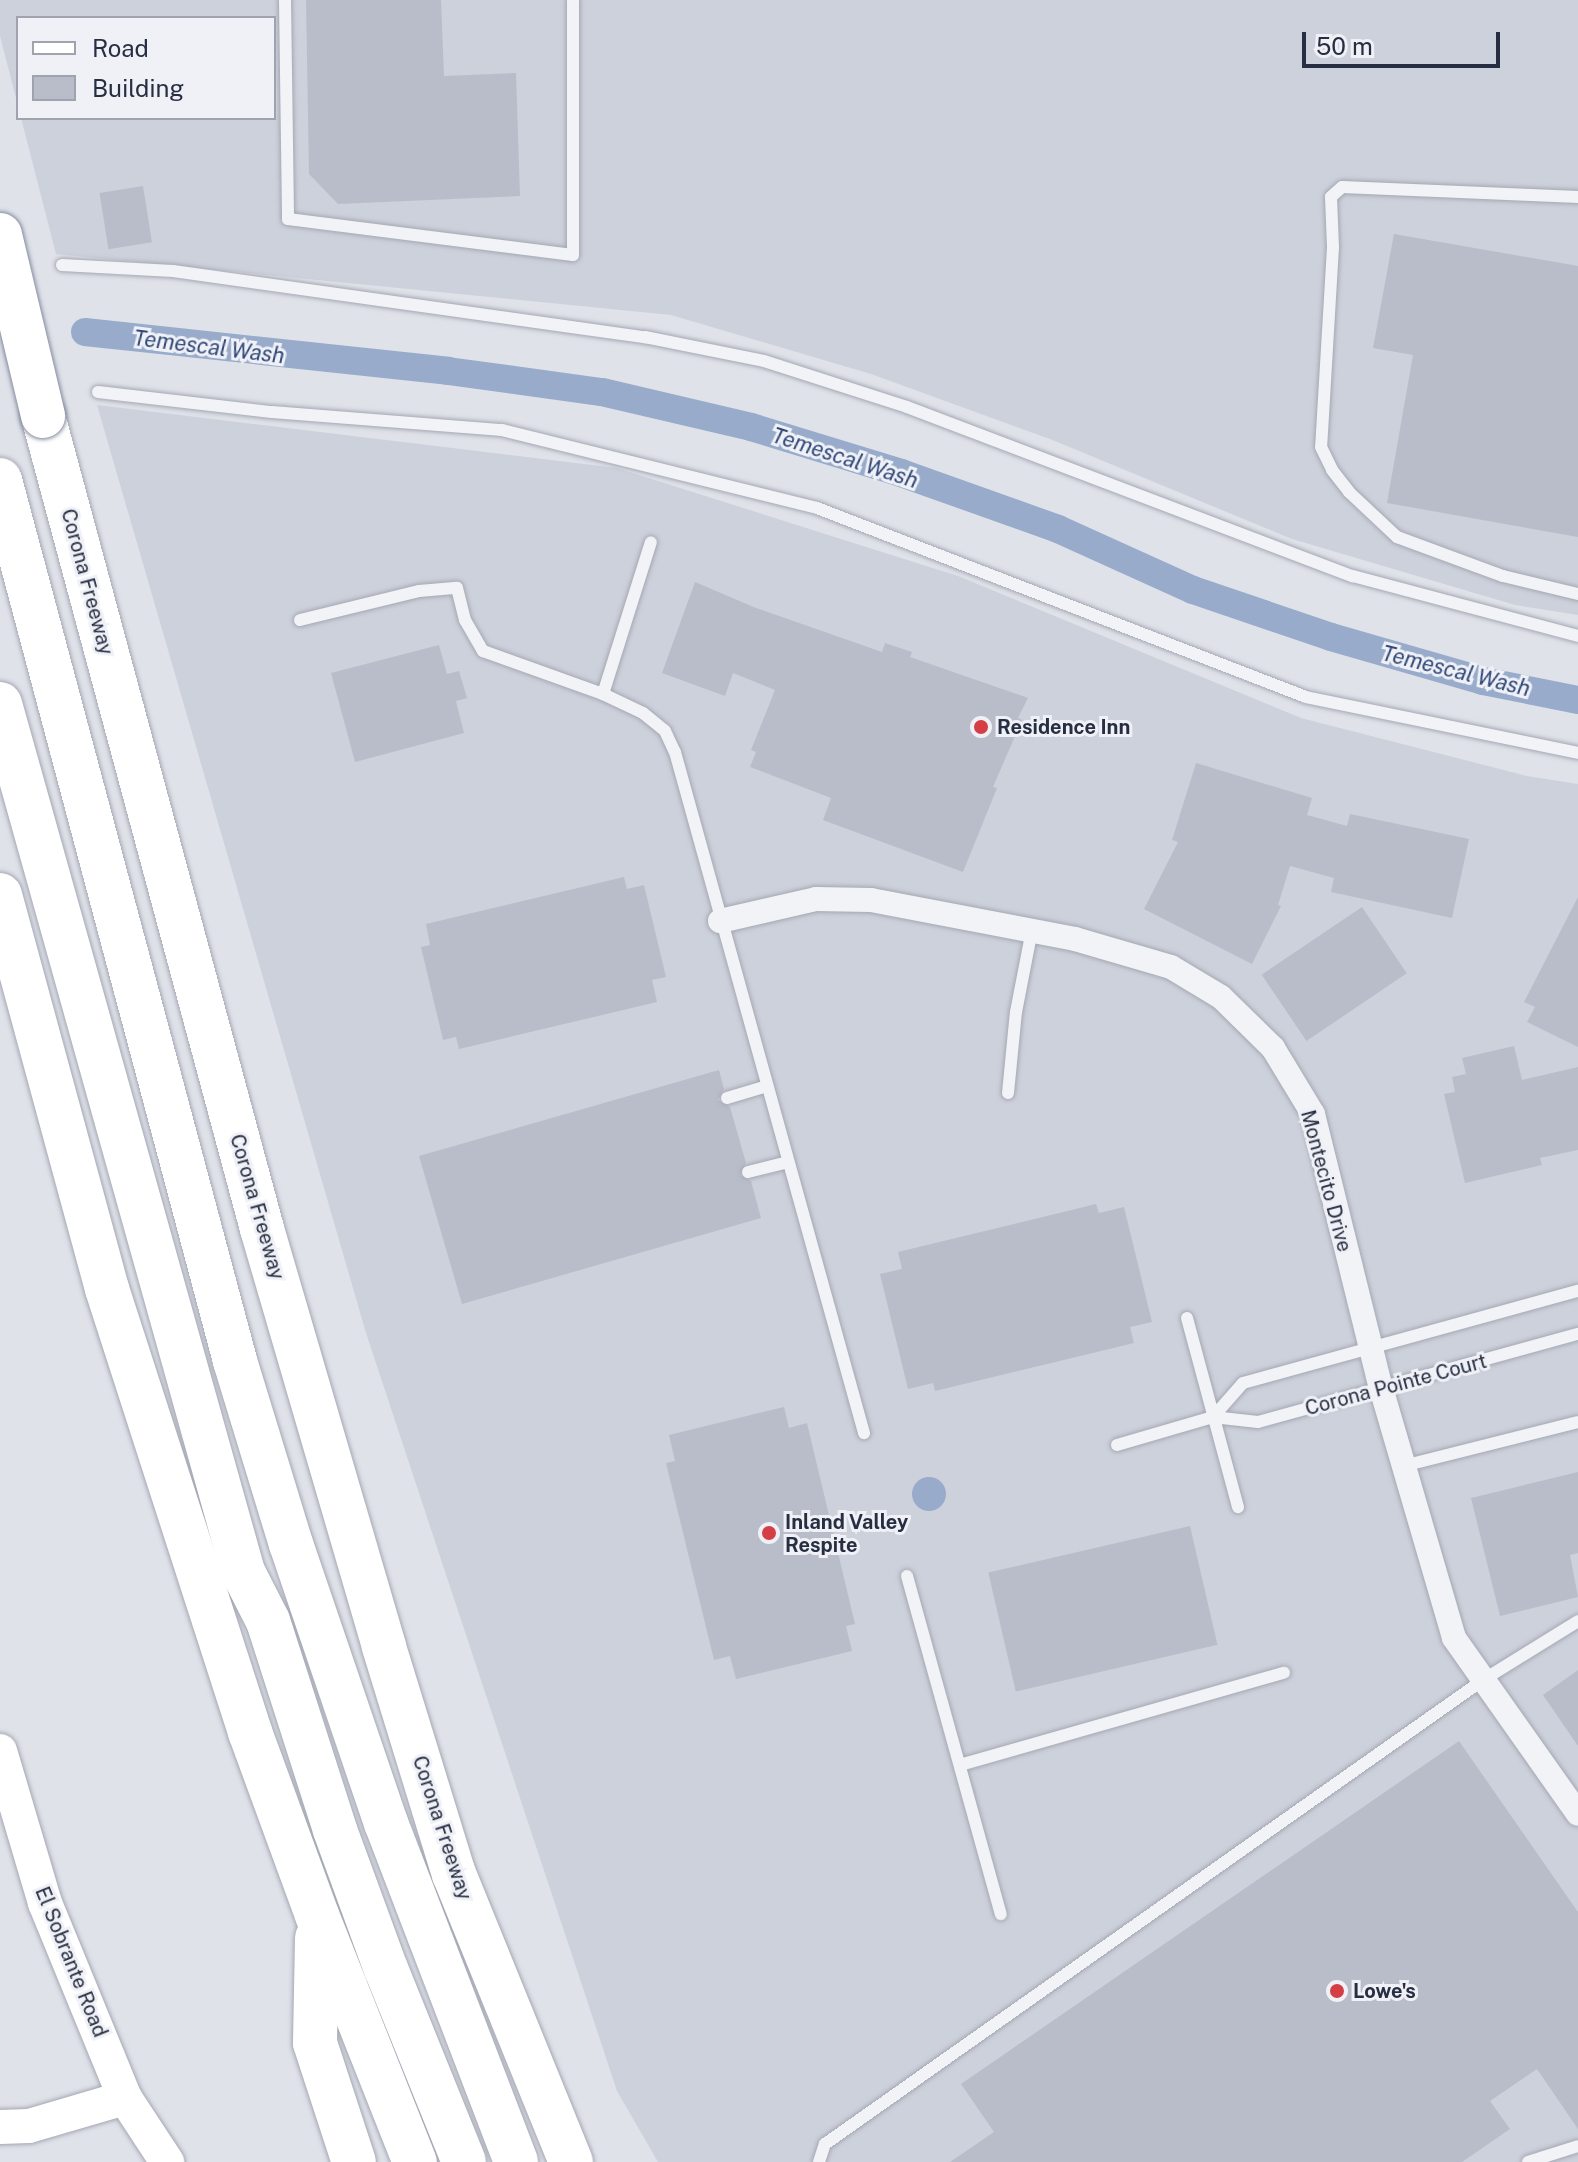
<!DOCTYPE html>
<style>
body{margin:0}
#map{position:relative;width:1578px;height:2162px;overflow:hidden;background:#dfe2e9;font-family:"Public Sans",sans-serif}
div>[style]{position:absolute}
.built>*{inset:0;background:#cdd1db}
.water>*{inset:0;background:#98abcb}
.round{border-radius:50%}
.canal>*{height:28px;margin:-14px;padding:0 14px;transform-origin:14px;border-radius:14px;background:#98abcb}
.building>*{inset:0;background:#b9bdc9;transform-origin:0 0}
.roads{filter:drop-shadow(0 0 2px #a4a8b3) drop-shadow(0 0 2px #a4a8b3)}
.lane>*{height:12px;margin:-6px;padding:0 6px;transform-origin:6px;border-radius:6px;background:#f2f3f7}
.street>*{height:24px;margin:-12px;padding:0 12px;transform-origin:12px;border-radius:12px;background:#f2f3f7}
.secondary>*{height:34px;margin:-17px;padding:0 17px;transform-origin:17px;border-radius:17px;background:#fff}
.highway>*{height:44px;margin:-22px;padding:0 22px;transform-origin:22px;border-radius:22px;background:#fff}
.bridges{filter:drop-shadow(0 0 2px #868da0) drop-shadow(0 0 2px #868da0)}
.highway-bridge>*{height:44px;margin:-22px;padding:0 22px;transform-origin:22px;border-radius:22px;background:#fff}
.dots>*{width:22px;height:22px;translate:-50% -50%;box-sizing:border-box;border:4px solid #eff1f7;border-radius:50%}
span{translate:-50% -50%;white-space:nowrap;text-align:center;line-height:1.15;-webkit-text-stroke:6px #eff1f7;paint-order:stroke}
.street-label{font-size:20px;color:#272e41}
.poi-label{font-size:20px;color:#272e41;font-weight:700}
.left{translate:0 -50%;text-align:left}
.water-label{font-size:22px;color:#304777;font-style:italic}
.legend{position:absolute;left:16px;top:16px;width:260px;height:104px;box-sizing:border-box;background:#eff1f7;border:2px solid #9fa3ae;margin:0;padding:10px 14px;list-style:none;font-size:24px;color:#272e41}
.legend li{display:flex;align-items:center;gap:16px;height:40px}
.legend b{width:40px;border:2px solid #9fa3ae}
.scale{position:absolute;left:1302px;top:32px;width:198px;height:36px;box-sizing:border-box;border:4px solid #272e41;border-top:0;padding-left:10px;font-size:24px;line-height:28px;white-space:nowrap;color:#272e41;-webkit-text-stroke:6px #eff1f7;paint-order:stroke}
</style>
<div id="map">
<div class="built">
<i style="clip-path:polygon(0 0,1578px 0,1578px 615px,1515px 605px,1292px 539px,1050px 439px,871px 374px,671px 315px,56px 254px,21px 118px,274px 118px,274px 18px,18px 18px,18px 106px,0 36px)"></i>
<i style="clip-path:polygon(97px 405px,617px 468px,958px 576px,1301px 718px,1527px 776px,1578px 784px,1578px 2162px,658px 2162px,617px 2091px,366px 1333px)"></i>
</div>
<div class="water">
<i class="round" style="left:912px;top:1477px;width:34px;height:34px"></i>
</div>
<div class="canal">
<i style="left:85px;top:332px;width:365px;rotate:6.1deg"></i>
<i style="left:448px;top:371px;width:155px;rotate:7.8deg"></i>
<i style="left:602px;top:392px;width:153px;rotate:13.2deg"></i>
<i style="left:751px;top:427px;width:157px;rotate:17deg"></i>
<i style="left:901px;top:473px;width:167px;rotate:19.6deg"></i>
<i style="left:1058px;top:529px;width:148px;rotate:24.3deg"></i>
<i style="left:1193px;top:590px;width:146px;rotate:18.8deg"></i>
<i style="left:1331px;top:637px;width:158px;rotate:16.1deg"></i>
<i style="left:1483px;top:681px;width:97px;rotate:11.3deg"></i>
</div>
<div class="building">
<i style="clip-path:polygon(306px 0,441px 0,444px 76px,516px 73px,520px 196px,338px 204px,309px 174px)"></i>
<i style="left:143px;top:186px;width:57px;height:44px;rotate:81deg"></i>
<i style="clip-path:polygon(1394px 234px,1578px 266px,1578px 537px,1387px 503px,1413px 355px,1373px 348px)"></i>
<i style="clip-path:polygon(695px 582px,756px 608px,882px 652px,885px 643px,912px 652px,910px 657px,1028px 698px,1018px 718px,1022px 720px,993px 787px,997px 788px,963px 872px,823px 820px,831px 798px,750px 767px,756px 752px,751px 750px,775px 690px,733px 673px,725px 696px,662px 673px)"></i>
<i style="clip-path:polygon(439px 645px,447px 674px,459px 671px,467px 698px,456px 701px,464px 733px,355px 762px,331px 673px)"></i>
<i style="clip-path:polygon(1196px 763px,1312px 798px,1307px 815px,1347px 826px,1350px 814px,1469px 839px,1452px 918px,1331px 892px,1334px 878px,1290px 866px,1278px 905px,1281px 906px,1252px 964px,1144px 909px,1178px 842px,1172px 840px)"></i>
<i style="clip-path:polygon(624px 877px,627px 889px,644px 885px,666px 977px,652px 980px,657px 1002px,459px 1049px,456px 1037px,443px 1040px,421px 947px,430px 945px,426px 924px)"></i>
<i style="clip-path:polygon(1578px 897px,1578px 1047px,1527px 1022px,1535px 1007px,1524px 1002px)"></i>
<i style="left:1362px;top:907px;width:80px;height:121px;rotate:56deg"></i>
<i style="clip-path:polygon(1514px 1046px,1522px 1080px,1578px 1067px,1578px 1150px,1540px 1158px,1542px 1165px,1465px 1183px,1444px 1094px,1455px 1092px,1452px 1077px,1466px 1074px,1462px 1058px)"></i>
<i style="clip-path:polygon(719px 1070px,724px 1089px,718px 1100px,730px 1107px,746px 1163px,740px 1175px,751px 1181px,761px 1218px,462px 1304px,419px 1156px)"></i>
<i style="clip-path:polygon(1096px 1204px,1099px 1213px,1124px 1207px,1152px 1322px,1130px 1327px,1134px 1343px,935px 1391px,933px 1383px,908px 1389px,880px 1274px,902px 1269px,898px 1252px)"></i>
<i style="clip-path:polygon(784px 1407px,789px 1428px,807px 1423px,855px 1624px,846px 1626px,852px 1651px,736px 1679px,730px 1656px,714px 1660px,666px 1463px,675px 1461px,669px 1435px)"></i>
<i style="clip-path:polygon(1578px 1472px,1578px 1553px,1570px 1555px,1578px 1597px,1500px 1616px,1471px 1498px)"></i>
<i style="left:1190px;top:1526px;width:122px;height:207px;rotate:77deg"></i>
<i style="clip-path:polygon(1578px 1670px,1578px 1746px,1543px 1695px)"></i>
<i style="clip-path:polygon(1459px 1741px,1578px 1912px,1578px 2129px,1537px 2069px,1490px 2101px,1510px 2129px,1462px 2162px,950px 2162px,994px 2132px,961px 2084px)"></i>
</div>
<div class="roads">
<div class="lane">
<i style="left:285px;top:0;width:219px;rotate:89.2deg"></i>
<i style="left:288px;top:219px;width:287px;rotate:7.2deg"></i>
<i style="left:573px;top:255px;width:255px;rotate:-90deg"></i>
<i style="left:1578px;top:197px;width:236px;rotate:-177.6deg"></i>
<i style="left:1342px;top:187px;width:15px;rotate:138deg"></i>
<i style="left:1331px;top:197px;width:50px;rotate:87.7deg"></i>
<i style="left:1333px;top:247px;width:200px;rotate:93.4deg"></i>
<i style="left:1321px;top:447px;width:25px;rotate:64deg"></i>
<i style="left:1332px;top:470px;width:28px;rotate:52deg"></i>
<i style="left:1349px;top:492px;width:66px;rotate:43.2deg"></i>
<i style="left:1397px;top:537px;width:113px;rotate:20.2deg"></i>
<i style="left:1503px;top:576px;width:77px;rotate:13.5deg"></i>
<i style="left:62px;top:265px;width:111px;rotate:3.1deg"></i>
<i style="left:173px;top:271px;width:477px;rotate:8deg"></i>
<i style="left:645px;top:337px;width:121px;rotate:11.4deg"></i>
<i style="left:764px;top:361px;width:150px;rotate:17.8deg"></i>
<i style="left:907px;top:407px;width:477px;rotate:20.8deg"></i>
<i style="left:1353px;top:576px;width:233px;rotate:14.9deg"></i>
<i style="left:98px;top:392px;width:175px;rotate:6.6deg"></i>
<i style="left:272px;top:412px;width:231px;rotate:4.5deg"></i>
<i style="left:502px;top:430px;width:325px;rotate:13.9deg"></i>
<i style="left:817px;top:508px;width:524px;rotate:21.13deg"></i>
<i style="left:1306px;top:697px;width:278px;rotate:11.6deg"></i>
<i style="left:300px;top:620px;width:122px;rotate:-13.7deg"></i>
<i style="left:419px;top:591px;width:38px;rotate:-5deg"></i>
<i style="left:457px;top:588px;width:33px;rotate:76deg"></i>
<i style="left:465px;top:620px;width:36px;rotate:60deg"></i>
<i style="left:483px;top:651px;width:127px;rotate:19.7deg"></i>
<i style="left:603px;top:694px;width:44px;rotate:25.4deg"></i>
<i style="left:643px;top:713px;width:28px;rotate:39deg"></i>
<i style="left:665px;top:731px;width:23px;rotate:65deg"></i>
<i style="left:675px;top:752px;width:707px;rotate:74.49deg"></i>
<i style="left:603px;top:694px;width:159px;rotate:-72.5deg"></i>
<i style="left:1008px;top:1093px;width:81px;rotate:-84.4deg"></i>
<i style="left:1016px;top:1012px;width:84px;rotate:-79deg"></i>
<i style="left:727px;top:1098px;width:42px;rotate:-16.7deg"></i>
<i style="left:748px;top:1172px;width:41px;rotate:-14deg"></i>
<i style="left:1187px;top:1318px;width:196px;rotate:74.9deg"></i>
<i style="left:1213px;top:1417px;width:45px;rotate:6.3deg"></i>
<i style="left:1258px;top:1422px;width:332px;rotate:-15.4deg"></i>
<i style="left:1117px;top:1445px;width:100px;rotate:-16.3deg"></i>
<i style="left:1213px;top:1417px;width:45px;rotate:-48.6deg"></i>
<i style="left:1243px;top:1383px;width:347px;rotate:-15.4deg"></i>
<i style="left:1403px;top:1466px;width:180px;rotate:-14.1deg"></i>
<i style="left:907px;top:1576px;width:351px;rotate:74.5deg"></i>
<i style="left:960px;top:1765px;width:337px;rotate:-15.9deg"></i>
<i style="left:819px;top:2162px;width:19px;rotate:-72deg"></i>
<i style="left:825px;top:2144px;width:805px;rotate:-35.19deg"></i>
<i style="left:1483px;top:1680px;width:112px;rotate:-31.8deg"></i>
<i style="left:1528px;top:2162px;width:52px;rotate:-17.7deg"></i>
</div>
<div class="street">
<i style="left:720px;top:921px;width:98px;rotate:-12.9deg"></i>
<i style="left:816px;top:899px;width:55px;rotate:1deg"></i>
<i style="left:871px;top:900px;width:208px;rotate:10.8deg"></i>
<i style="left:1075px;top:939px;width:100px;rotate:16.3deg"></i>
<i style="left:1171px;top:967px;width:58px;rotate:31deg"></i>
<i style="left:1221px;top:997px;width:73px;rotate:44.4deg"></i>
<i style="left:1273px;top:1048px;width:77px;rotate:58.8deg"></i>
<i style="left:1313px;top:1114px;width:282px;rotate:76.1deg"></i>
<i style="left:1381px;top:1388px;width:260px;rotate:73.7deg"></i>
<i style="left:1454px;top:1638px;width:215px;rotate:54.8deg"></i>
</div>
<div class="secondary">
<i style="left:0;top:1751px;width:159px;rotate:73.5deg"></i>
<i style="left:45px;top:1903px;width:211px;rotate:67.7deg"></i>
<i style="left:125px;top:2098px;width:77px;rotate:56.7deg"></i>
<i style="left:0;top:2127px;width:29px;rotate:-2deg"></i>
<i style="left:29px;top:2126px;width:100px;rotate:-16.3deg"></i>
</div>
<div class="highway">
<i style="left:43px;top:416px;width:842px;rotate:74.92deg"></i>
<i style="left:262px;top:1229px;width:435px;rotate:73.7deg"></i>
<i style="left:384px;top:1647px;width:238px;rotate:72.9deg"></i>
<i style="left:454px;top:1874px;width:311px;rotate:67.9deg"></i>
<i style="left:0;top:480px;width:912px;rotate:75.06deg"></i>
<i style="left:235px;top:1361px;width:191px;rotate:73deg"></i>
<i style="left:291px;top:1544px;width:295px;rotate:71.2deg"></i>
<i style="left:386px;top:1823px;width:363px;rotate:69deg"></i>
<i style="left:0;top:704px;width:901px;rotate:74.36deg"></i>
<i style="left:243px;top:1572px;width:55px;rotate:63deg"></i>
<i style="left:268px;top:1621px;width:219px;rotate:72.2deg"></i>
<i style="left:335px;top:1830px;width:148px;rotate:69.9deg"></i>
<i style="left:386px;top:1969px;width:208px;rotate:68deg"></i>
<i style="left:0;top:895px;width:408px;rotate:74.8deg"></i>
<i style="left:107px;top:1289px;width:466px;rotate:72.1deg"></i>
<i style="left:250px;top:1732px;width:195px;rotate:69.9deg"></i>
<i style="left:317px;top:1915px;width:266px;rotate:68.4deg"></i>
<i style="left:317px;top:1938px;width:105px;rotate:91.1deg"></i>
<i style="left:315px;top:2043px;width:125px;rotate:71.9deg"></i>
</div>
</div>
<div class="bridges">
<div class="highway-bridge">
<i style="left:0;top:235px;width:186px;rotate:76.6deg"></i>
</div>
</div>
<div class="dots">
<i style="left:981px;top:727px;background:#d43e44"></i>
<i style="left:769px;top:1533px;background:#d43e44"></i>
<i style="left:1337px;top:1991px;background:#d43e44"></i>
</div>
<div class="street-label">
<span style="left:87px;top:582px;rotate:75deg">Corona Freeway</span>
<span style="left:1326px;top:1181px;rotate:75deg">Montecito Drive</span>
<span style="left:257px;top:1207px;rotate:74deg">Corona Freeway</span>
<span style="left:1396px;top:1385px;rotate:-15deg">Corona Pointe Court</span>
<span style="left:442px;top:1828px;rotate:72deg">Corona Freeway</span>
<span style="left:71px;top:1962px;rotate:68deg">El Sobrante Road</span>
</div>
<div class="poi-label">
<span class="left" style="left:997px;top:727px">Residence Inn</span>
<span class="left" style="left:785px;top:1534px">Inland Valley<br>Respite</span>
<span class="left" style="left:1353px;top:1991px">Lowe's</span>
</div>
<div class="water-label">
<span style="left:209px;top:347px;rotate:7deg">Temescal Wash</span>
<span style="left:845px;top:458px;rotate:18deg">Temescal Wash</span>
<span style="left:1456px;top:671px;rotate:14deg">Temescal Wash</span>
</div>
<ul class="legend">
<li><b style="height:10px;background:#fff"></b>Road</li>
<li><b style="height:22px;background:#b9bdc9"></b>Building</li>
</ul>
<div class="scale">50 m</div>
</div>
